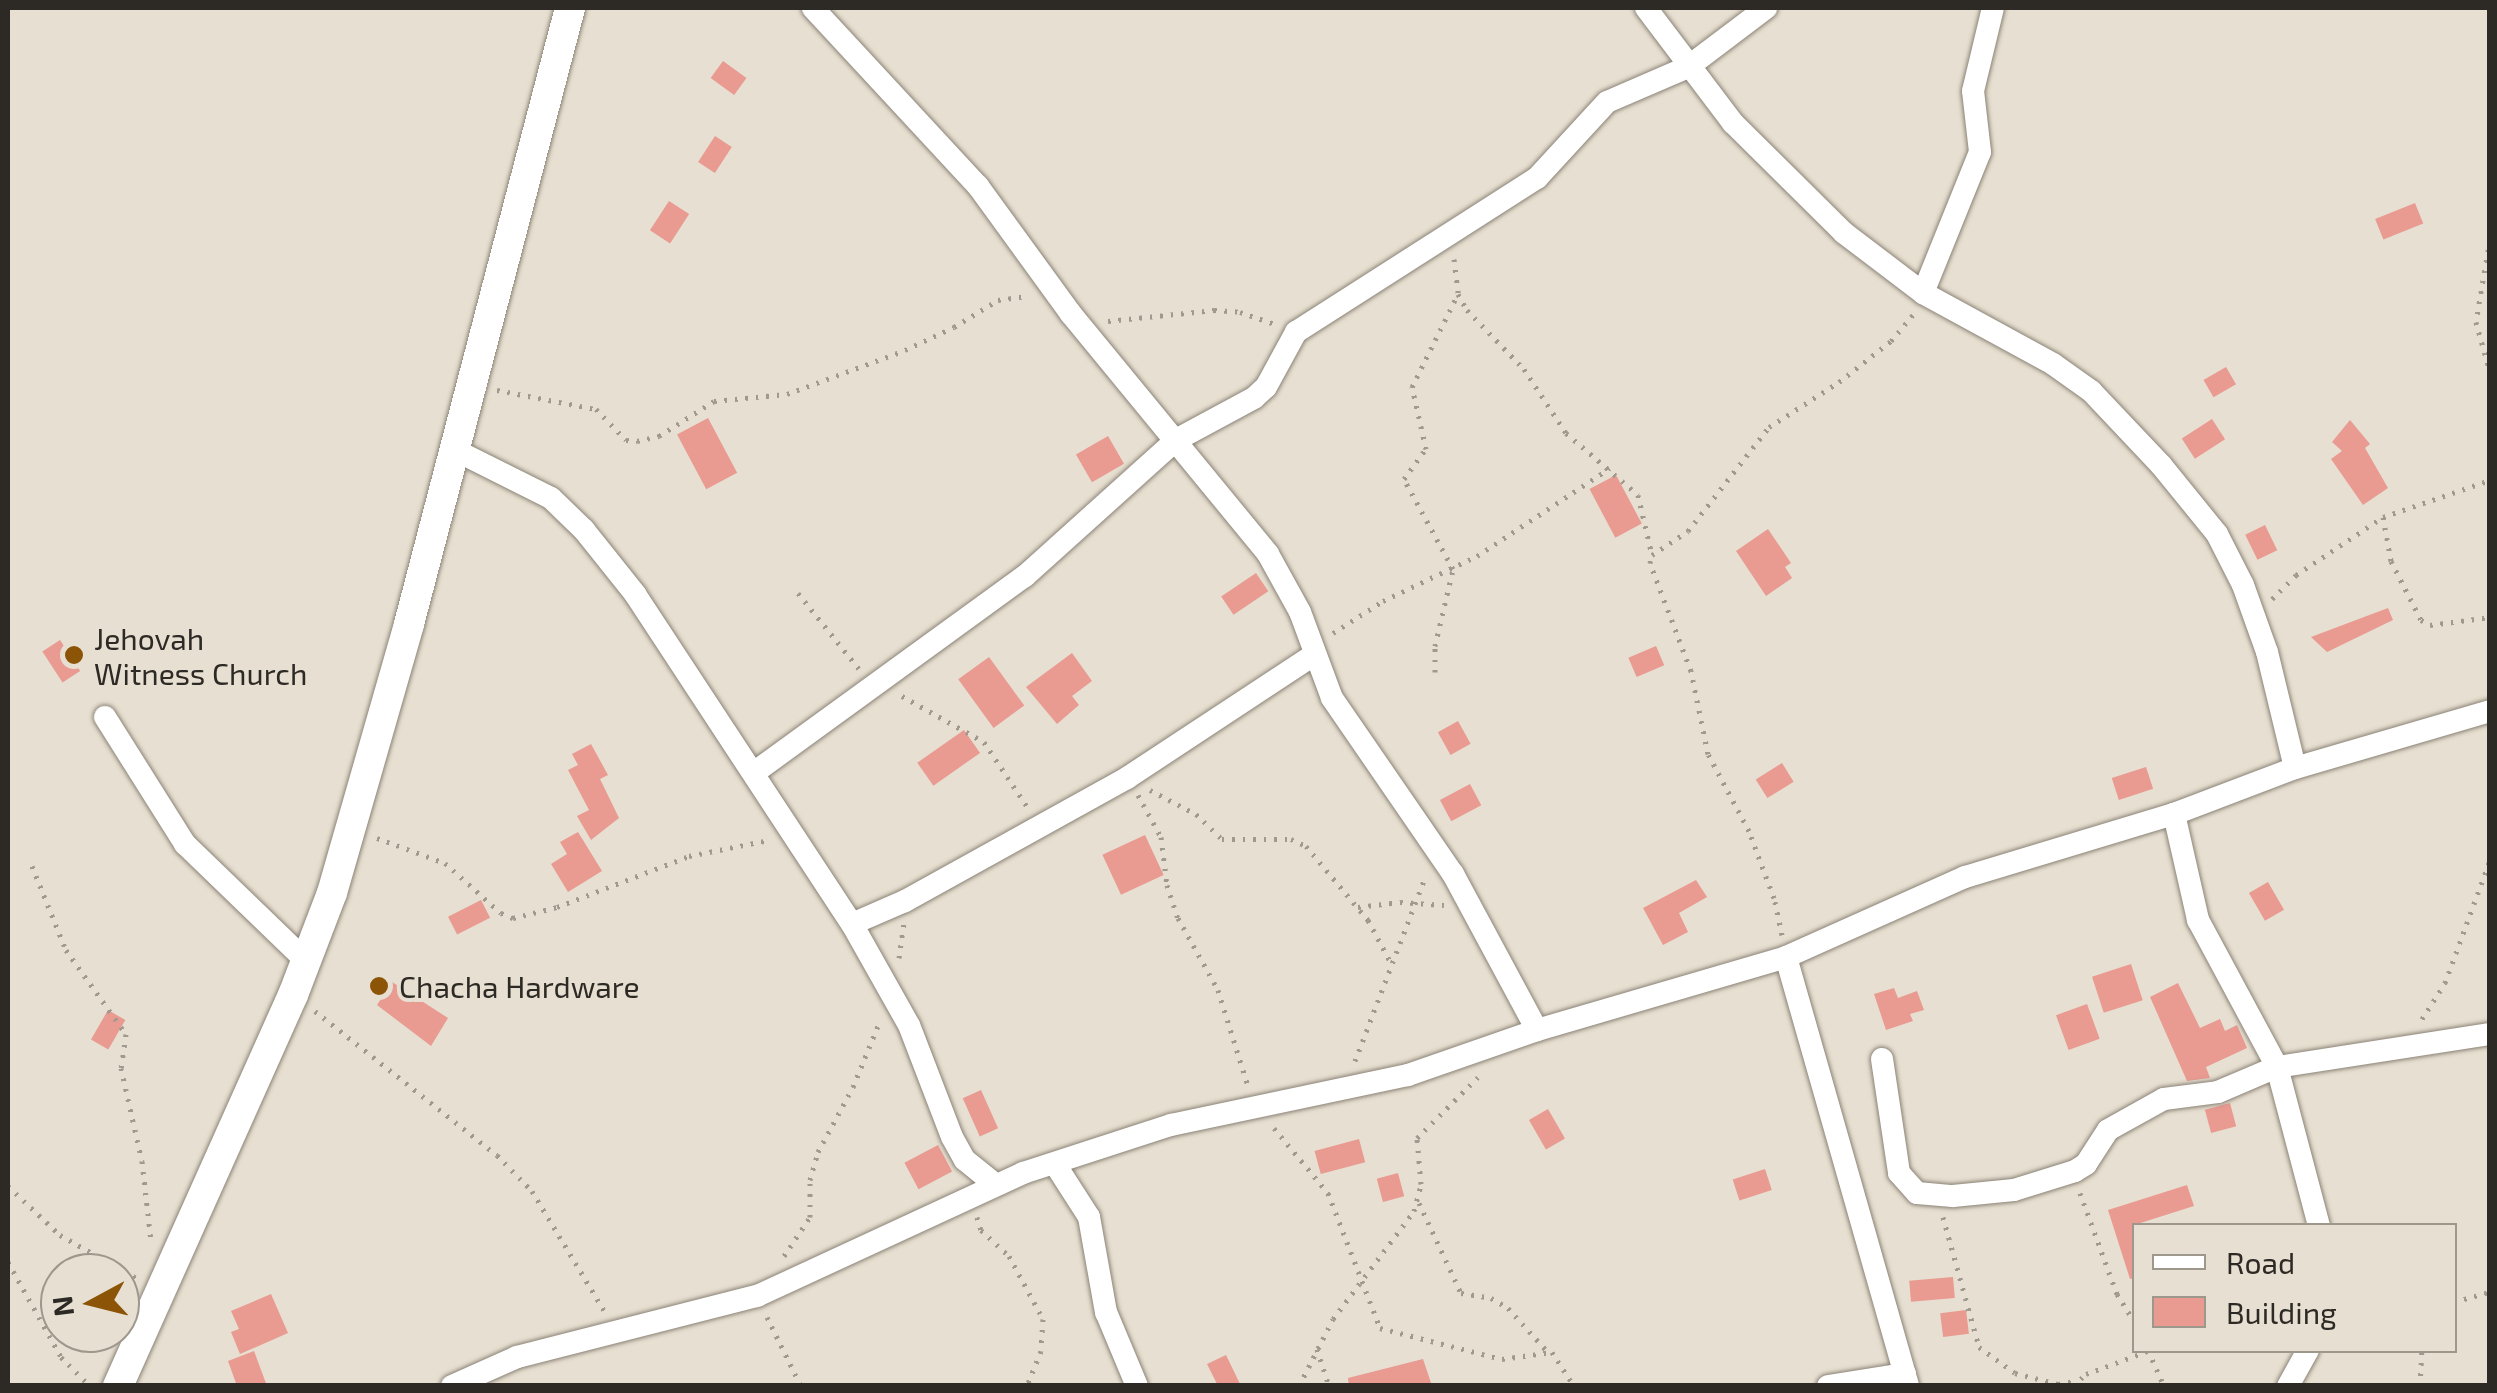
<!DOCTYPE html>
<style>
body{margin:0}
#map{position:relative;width:2497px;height:1393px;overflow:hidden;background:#e7dfd1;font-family:"Exo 2",sans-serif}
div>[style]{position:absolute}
.building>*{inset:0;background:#e99a91;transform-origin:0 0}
.path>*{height:5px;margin-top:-2.5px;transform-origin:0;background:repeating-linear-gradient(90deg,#9f998e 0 2.5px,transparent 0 10.5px)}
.roads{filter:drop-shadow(0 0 2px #8a8376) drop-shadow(0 0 2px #8a8376)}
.street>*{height:22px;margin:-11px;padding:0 11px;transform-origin:11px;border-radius:11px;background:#fff}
.secondary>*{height:30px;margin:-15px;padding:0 15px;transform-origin:15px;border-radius:15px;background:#fff}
.dots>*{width:28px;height:28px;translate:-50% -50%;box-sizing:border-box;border:5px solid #e7dfd1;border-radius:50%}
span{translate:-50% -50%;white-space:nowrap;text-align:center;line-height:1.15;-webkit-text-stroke:8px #e7dfd1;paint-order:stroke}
.poi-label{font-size:30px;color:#2d2a25}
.left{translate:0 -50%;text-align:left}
.frame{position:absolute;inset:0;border:10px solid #2d2a25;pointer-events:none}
.legend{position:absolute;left:2132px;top:1223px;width:325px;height:130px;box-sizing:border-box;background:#e7dfd1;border:2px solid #9d978c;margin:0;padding:12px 18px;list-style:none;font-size:30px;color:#2d2a25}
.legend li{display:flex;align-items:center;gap:20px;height:50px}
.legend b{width:50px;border:2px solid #9d978c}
.north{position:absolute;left:40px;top:1253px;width:100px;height:100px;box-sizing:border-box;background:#e7dfd1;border:2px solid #9d978c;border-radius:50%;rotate:263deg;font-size:28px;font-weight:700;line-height:40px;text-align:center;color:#2d2a25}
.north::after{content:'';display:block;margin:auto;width:35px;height:45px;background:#8b5406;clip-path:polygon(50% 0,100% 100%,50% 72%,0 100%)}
</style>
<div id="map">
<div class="building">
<i style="left:723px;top:61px;width:29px;height:21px;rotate:36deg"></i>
<i style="left:715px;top:136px;width:20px;height:31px;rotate:33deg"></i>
<i style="left:669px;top:201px;width:24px;height:35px;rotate:33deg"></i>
<i style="left:2415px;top:203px;width:22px;height:43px;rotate:68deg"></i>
<i style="left:2226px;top:367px;width:20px;height:26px;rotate:60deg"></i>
<i style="left:708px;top:418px;width:62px;height:35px;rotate:62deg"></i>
<i style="left:2212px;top:419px;width:24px;height:36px;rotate:57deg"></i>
<i style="clip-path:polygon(2350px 420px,2370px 444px,2365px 448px,2388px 488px,2363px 505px,2331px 459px,2342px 451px,2332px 442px)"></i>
<i style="left:1108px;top:436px;width:32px;height:37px;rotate:60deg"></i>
<i style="left:1616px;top:475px;width:55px;height:30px;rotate:62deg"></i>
<i style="left:2265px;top:525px;width:28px;height:22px;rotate:64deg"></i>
<i style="clip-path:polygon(1768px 529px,1791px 563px,1785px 567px,1792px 578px,1766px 596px,1736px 551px)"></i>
<i style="left:1256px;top:573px;width:22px;height:42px;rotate:56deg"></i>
<i style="clip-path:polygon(2388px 608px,2393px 620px,2327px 652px,2311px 637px)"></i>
<i style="left:60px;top:640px;width:37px;height:21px;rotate:57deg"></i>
<i style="left:1656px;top:646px;width:21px;height:30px;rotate:67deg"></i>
<i style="clip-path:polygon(1072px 653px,1092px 681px,1072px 696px,1079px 705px,1057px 724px,1026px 687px)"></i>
<i style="left:989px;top:657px;width:60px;height:38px;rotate:54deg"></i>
<i style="left:1458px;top:721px;width:26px;height:23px;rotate:61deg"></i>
<i style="left:964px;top:730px;width:28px;height:57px;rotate:55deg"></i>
<i style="clip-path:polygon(591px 744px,608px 775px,600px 779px,619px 818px,591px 840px,577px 816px,589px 810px,568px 770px,578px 765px,572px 754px)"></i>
<i style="left:1782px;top:763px;width:22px;height:31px;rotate:58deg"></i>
<i style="left:2146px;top:767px;width:23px;height:36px;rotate:72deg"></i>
<i style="left:1470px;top:784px;width:24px;height:34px;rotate:62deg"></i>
<i style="clip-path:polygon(578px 832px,602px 871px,568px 892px,551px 864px,567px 854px,560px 842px)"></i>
<i style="left:1145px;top:835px;width:44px;height:47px;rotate:65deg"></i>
<i style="clip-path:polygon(1696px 880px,1707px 897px,1679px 913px,1688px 932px,1663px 945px,1643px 908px)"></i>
<i style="left:2268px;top:882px;width:32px;height:22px;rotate:60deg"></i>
<i style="left:481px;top:900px;width:20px;height:37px;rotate:63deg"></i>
<i style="left:2131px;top:964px;width:38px;height:41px;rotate:72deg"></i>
<i style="clip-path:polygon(392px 982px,448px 1018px,431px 1046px,377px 1005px)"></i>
<i style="clip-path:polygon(2178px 983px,2200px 1028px,2220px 1019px,2225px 1031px,2237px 1025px,2247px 1048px,2206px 1067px,2210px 1078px,2187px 1081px,2150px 997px)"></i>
<i style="clip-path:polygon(1894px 988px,1898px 998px,1917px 991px,1924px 1010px,1910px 1014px,1913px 1021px,1886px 1030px,1874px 994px)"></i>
<i style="left:2087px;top:1004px;width:37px;height:33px;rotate:70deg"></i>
<i style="left:108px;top:1010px;width:20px;height:34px;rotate:30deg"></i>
<i style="left:981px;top:1090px;width:42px;height:20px;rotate:66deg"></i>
<i style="left:2230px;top:1103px;width:24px;height:26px;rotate:75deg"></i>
<i style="left:1548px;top:1109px;width:34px;height:22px;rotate:60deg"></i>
<i style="left:1359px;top:1139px;width:24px;height:46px;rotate:75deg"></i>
<i style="left:938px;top:1145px;width:30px;height:38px;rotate:62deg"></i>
<i style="left:1765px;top:1169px;width:22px;height:34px;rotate:72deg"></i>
<i style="left:1398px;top:1173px;width:24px;height:22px;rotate:75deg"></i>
<i style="clip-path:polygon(2187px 1185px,2194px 1206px,2134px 1225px,2134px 1278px,2130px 1279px,2108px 1210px)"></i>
<i style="left:1953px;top:1277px;width:21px;height:44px;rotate:85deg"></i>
<i style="clip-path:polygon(271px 1294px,288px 1333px,240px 1354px,231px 1332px,239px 1329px,231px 1311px)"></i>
<i style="left:1966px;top:1310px;width:24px;height:26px;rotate:83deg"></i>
<i style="clip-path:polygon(254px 1351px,267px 1386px,237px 1386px,228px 1361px)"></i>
<i style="clip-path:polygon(1226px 1355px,1241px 1386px,1218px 1386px,1207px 1364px)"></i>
<i style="clip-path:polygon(1423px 1359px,1432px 1386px,1349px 1386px,1348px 1378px)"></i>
</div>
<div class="path">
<i style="left:2490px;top:239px;width:84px;rotate:99.6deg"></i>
<i style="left:2476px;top:322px;width:52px;rotate:74.4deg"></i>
<i style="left:1454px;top:259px;width:35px;rotate:83deg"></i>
<i style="left:1458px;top:294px;width:18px;rotate:61deg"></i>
<i style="left:1467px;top:310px;width:82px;rotate:46deg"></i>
<i style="left:1524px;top:369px;width:77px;rotate:56.7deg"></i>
<i style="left:1566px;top:433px;width:95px;rotate:40.7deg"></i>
<i style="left:1638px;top:495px;width:62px;rotate:76.9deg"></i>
<i style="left:1108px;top:321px;width:107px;rotate:-5.9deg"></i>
<i style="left:1214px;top:310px;width:26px;rotate:4deg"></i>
<i style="left:1240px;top:312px;width:36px;rotate:19deg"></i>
<i style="left:497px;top:390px;width:101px;rotate:10.9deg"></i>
<i style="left:596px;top:409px;width:43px;rotate:45.9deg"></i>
<i style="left:626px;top:440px;width:11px;rotate:5deg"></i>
<i style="left:637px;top:441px;width:23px;rotate:-13deg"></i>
<i style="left:659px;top:436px;width:65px;rotate:-32.5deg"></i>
<i style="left:714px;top:401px;width:73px;rotate:-5.5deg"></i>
<i style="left:787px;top:394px;width:126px;rotate:-20.4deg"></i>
<i style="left:905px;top:350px;width:54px;rotate:-25.1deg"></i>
<i style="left:954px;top:327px;width:52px;rotate:-31.5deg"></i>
<i style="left:998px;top:300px;width:29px;rotate:-8deg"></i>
<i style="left:2383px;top:517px;width:45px;rotate:79.7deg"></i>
<i style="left:2391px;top:561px;width:66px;rotate:63deg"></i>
<i style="left:2421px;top:620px;width:10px;rotate:29deg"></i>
<i style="left:2430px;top:625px;width:61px;rotate:-7.6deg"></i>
<i style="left:798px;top:593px;width:97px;rotate:51.2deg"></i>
<i style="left:2272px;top:599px;width:34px;rotate:-45deg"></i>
<i style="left:2296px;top:575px;width:105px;rotate:-33.7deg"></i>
<i style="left:2383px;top:517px;width:113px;rotate:-19.1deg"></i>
<i style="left:1333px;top:633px;width:59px;rotate:-32.6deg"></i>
<i style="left:1383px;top:601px;width:104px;rotate:-25.6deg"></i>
<i style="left:1477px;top:556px;width:159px;rotate:-33.5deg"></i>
<i style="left:1435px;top:672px;width:26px;rotate:-90deg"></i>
<i style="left:1435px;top:646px;width:79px;rotate:-76.8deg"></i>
<i style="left:1453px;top:569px;width:102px;rotate:-118.6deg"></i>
<i style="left:1404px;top:479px;width:37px;rotate:-54deg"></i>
<i style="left:1426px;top:449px;width:64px;rotate:-102.7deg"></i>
<i style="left:1412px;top:387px;width:104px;rotate:-63.7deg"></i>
<i style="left:902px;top:696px;width:94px;rotate:29.3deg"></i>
<i style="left:984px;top:742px;width:79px;rotate:56.3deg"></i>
<i style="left:1150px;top:790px;width:52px;rotate:27.6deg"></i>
<i style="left:1196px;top:814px;width:36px;rotate:44deg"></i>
<i style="left:1222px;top:839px;width:69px"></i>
<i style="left:1291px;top:839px;width:17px;rotate:25deg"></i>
<i style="left:1306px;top:846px;width:97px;rotate:50deg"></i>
<i style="left:1368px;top:920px;width:51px;rotate:61.9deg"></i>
<i style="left:1138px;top:795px;width:48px;rotate:61.3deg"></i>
<i style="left:1161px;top:837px;width:48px;rotate:82.9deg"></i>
<i style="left:1167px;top:885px;width:35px;rotate:72deg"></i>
<i style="left:1178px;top:918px;width:82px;rotate:60.9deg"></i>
<i style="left:1218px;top:990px;width:101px;rotate:72.6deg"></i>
<i style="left:377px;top:838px;width:72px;rotate:20.2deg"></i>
<i style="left:445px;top:863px;width:75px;rotate:41.8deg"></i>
<i style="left:501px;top:913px;width:13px;rotate:23deg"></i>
<i style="left:513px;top:918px;width:45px;rotate:-14deg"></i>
<i style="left:557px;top:907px;width:142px;rotate:-21.1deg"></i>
<i style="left:689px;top:856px;width:82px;rotate:-11.3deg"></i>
<i style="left:32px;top:866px;width:91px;rotate:68deg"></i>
<i style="left:66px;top:950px;width:103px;rotate:54.5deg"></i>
<i style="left:126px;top:1034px;width:34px;rotate:98deg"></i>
<i style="left:121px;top:1068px;width:95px;rotate:77.3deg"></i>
<i style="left:142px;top:1161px;width:81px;rotate:83.6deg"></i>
<i style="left:1358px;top:907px;width:42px;rotate:-6.8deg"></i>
<i style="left:1400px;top:902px;width:44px;rotate:3.9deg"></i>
<i style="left:1782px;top:935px;width:38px;rotate:-102deg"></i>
<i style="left:1774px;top:898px;width:72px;rotate:-110.5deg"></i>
<i style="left:1749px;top:831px;width:87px;rotate:-118deg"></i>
<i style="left:1708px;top:754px;width:85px;rotate:-101.6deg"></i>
<i style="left:1691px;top:671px;width:116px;rotate:-110.8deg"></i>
<i style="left:1650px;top:563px;width:8px;rotate:-76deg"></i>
<i style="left:1652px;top:555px;width:43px;rotate:-33.7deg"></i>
<i style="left:1688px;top:531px;width:132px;rotate:-52.1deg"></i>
<i style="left:1769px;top:427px;width:83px;rotate:-32.7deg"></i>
<i style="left:1839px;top:382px;width:66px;rotate:-38.3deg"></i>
<i style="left:1891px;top:341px;width:34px;rotate:-50deg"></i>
<i style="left:899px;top:958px;width:34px;rotate:-82deg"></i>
<i style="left:315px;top:1011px;width:232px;rotate:38.4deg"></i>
<i style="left:497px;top:1155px;width:50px;rotate:45.8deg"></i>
<i style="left:532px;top:1191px;width:141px;rotate:58.9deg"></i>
<i style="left:2422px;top:1019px;width:43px;rotate:-57.4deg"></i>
<i style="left:2445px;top:983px;width:131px;rotate:-69.9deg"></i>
<i style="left:1355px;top:1061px;width:199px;rotate:-69.1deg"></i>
<i style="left:1274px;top:1128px;width:85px;rotate:50.3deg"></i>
<i style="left:1328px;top:1193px;width:145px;rotate:68.9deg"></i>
<i style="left:1380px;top:1328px;width:126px;rotate:14.3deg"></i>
<i style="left:1502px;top:1359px;width:50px;rotate:-8deg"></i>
<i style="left:1552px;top:1352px;width:40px;rotate:57.1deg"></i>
<i style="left:8px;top:1186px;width:71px;rotate:43.3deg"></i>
<i style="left:60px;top:1235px;width:90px;rotate:29.4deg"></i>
<i style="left:2080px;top:1193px;width:108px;rotate:69.9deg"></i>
<i style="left:2117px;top:1294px;width:32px;rotate:58deg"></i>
<i style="left:1419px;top:1203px;width:99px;rotate:65deg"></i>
<i style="left:1461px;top:1293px;width:30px;rotate:9deg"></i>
<i style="left:1491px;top:1298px;width:20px;rotate:30deg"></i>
<i style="left:1508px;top:1308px;width:58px;rotate:47.8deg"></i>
<i style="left:977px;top:1217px;width:14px;rotate:73deg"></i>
<i style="left:981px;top:1230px;width:38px;rotate:43deg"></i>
<i style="left:1009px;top:1256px;width:72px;rotate:61.6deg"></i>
<i style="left:1043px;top:1319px;width:32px;rotate:94deg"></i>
<i style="left:1041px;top:1351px;width:38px;rotate:112deg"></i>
<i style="left:1943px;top:1217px;width:135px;rotate:74.5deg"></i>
<i style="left:1979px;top:1347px;width:44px;rotate:35.8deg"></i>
<i style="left:2015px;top:1373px;width:44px;rotate:14.3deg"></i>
<i style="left:2058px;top:1384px;width:17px;rotate:-10deg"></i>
<i style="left:784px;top:1256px;width:47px;rotate:-56.3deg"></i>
<i style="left:810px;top:1217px;width:37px;rotate:-90deg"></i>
<i style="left:810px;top:1180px;width:29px;rotate:-74deg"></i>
<i style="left:818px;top:1152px;width:74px;rotate:-61.7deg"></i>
<i style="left:853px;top:1087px;width:71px;rotate:-67.8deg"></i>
<i style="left:8px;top:1262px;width:109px;rotate:60.8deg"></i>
<i style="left:61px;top:1357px;width:41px;rotate:45deg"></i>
<i style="left:2454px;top:1302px;width:37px;rotate:-16deg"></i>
<i style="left:767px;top:1317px;width:77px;rotate:63.8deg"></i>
<i style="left:1317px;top:1349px;width:39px;rotate:72deg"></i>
<i style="left:2148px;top:1350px;width:39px;rotate:66deg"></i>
<i style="left:1299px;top:1386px;width:75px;rotate:-63.1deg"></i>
<i style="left:1333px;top:1319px;width:135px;rotate:-53.1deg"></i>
<i style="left:1414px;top:1211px;width:28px;rotate:-75deg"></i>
<i style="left:1421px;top:1184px;width:46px;rotate:-95deg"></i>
<i style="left:1417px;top:1138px;width:86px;rotate:-45deg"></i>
<i style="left:2073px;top:1386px;width:18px;rotate:-43deg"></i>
<i style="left:2086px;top:1374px;width:66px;rotate:-20.4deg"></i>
<i style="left:2420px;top:1386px;width:36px;rotate:-87deg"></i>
</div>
<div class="roads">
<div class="street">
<i style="left:813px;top:8px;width:243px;rotate:47.2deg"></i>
<i style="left:978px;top:186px;width:158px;rotate:54deg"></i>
<i style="left:1071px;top:314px;width:310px;rotate:50.6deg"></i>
<i style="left:1268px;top:554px;width:66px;rotate:61.1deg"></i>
<i style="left:1300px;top:612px;width:92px;rotate:69.6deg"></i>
<i style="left:1332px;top:698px;width:214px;rotate:55.5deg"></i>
<i style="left:1453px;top:874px;width:177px;rotate:61.7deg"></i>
<i style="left:1646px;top:8px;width:144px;rotate:52.9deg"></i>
<i style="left:1733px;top:123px;width:156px;rotate:44.7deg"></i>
<i style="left:1844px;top:233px;width:99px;rotate:37.2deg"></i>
<i style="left:1923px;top:293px;width:148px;rotate:28.6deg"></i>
<i style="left:2053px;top:364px;width:47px;rotate:35.4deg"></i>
<i style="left:2091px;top:391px;width:102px;rotate:46.6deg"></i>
<i style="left:2161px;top:465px;width:89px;rotate:50.9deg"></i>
<i style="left:2217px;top:534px;width:57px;rotate:63deg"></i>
<i style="left:2243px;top:585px;width:71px;rotate:70.3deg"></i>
<i style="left:2267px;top:652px;width:119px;rotate:76.4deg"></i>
<i style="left:1923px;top:293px;width:152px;rotate:-68deg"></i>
<i style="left:1980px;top:152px;width:61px;rotate:-96.5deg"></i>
<i style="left:1973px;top:91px;width:85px;rotate:-76.5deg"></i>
<i style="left:455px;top:450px;width:107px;rotate:26.6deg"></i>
<i style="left:551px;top:498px;width:46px;rotate:44.1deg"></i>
<i style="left:584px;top:530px;width:82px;rotate:51.4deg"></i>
<i style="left:635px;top:594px;width:395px;rotate:56.7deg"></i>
<i style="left:852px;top:924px;width:116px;rotate:60.6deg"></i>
<i style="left:909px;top:1025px;width:120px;rotate:69deg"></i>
<i style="left:952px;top:1137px;width:26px;rotate:61deg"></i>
<i style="left:965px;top:1160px;width:36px;rotate:39deg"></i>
<i style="left:105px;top:717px;width:150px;rotate:57.8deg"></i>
<i style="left:185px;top:844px;width:168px;rotate:44deg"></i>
<i style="left:755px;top:772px;width:334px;rotate:-36deg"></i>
<i style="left:1025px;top:576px;width:203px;rotate:-42deg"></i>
<i style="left:1176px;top:440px;width:89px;rotate:-28.3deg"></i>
<i style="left:1254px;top:398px;width:16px;rotate:-43deg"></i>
<i style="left:1266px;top:387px;width:63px;rotate:-61.4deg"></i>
<i style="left:1296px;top:332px;width:286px;rotate:-32.6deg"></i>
<i style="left:1537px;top:178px;width:103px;rotate:-47.4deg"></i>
<i style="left:1607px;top:102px;width:88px;rotate:-23.4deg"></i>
<i style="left:1688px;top:67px;width:98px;rotate:-37.1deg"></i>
<i style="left:2174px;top:814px;width:109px;rotate:77.2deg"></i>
<i style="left:2198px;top:920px;width:167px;rotate:61.7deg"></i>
<i style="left:2277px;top:1067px;width:164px;rotate:75.2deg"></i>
<i style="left:852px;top:924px;width:58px;rotate:-23.5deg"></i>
<i style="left:905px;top:901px;width:254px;rotate:-29deg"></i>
<i style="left:1127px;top:778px;width:225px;rotate:-33.4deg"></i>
<i style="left:1786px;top:957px;width:446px;rotate:74.1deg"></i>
<i style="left:1882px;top:1059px;width:115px;rotate:81.5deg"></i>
<i style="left:1899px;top:1173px;width:27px;rotate:48deg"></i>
<i style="left:1917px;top:1193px;width:36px;rotate:5deg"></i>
<i style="left:1953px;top:1196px;width:61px;rotate:-5.6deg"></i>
<i style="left:2014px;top:1190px;width:64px;rotate:-17.3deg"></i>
<i style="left:2075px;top:1171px;width:13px;rotate:-32deg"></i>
<i style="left:2086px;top:1164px;width:40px;rotate:-57.1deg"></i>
<i style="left:2108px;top:1130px;width:64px;rotate:-29deg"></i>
<i style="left:2164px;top:1099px;width:54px;rotate:-7.4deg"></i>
<i style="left:2218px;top:1092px;width:64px;rotate:-23deg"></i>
<i style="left:2277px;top:1067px;width:216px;rotate:-8.8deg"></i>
<i style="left:1055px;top:1164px;width:63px;rotate:57.3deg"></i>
<i style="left:1089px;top:1217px;width:97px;rotate:79.9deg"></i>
<i style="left:1106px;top:1312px;width:80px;rotate:67.3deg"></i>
<i style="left:452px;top:1386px;width:71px;rotate:-24deg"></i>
<i style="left:517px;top:1357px;width:248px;rotate:-14.3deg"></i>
<i style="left:757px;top:1296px;width:293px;rotate:-24.8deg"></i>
<i style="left:1023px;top:1173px;width:156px;rotate:-18deg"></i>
<i style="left:1171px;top:1125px;width:242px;rotate:-11.9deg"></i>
<i style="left:1408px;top:1075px;width:137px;rotate:-19.2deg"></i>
<i style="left:1537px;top:1030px;width:259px;rotate:-16.3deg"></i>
<i style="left:1786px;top:957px;width:196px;rotate:-24.1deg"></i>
<i style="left:1965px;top:877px;width:218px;rotate:-16.8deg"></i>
<i style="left:2174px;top:814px;width:129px;rotate:-20.8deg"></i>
<i style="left:2295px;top:768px;width:203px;rotate:-16.3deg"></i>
<i style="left:1828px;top:1386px;width:78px;rotate:-8.9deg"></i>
<i style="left:2288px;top:1386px;width:41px;rotate:-60.9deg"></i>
</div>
<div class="secondary">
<i style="left:118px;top:1386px;width:428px;rotate:-65.9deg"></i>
<i style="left:293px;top:995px;width:109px;rotate:-69.1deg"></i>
<i style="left:332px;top:893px;width:280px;rotate:-74deg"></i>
<i style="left:409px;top:624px;width:637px;rotate:-75.35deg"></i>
</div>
</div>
<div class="dots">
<i style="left:74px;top:655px;background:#8b5406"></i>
<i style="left:379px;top:986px;background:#8b5406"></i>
</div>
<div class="poi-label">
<span class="left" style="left:94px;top:655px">Jehovah<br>Witness Church</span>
<span class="left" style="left:399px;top:986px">Chacha Hardware</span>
</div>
<div class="frame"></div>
<ul class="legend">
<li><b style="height:12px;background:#fff"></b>Road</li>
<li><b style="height:28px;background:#e99a91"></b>Building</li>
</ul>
<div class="north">N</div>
</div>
